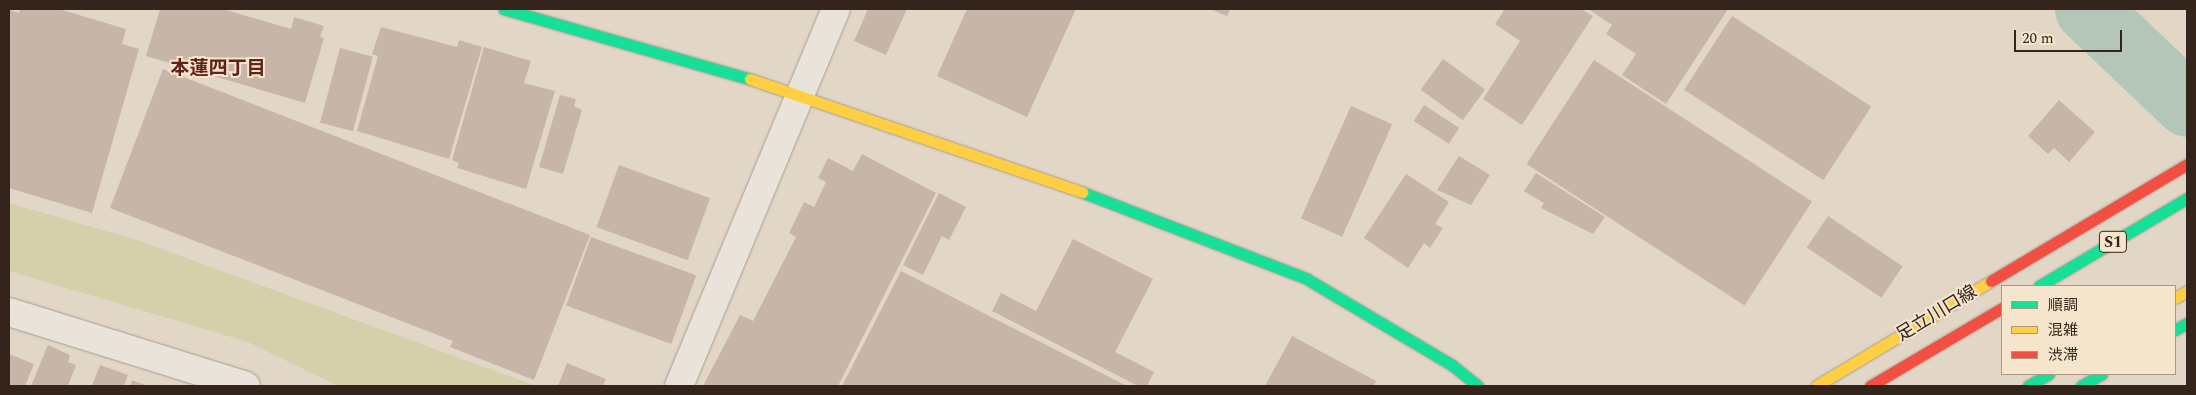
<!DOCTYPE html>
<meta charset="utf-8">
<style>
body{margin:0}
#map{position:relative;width:2196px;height:395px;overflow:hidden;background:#e2d7c7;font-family:Spectral,"Noto Sans JP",serif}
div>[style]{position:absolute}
.green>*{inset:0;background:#d5d0a9}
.river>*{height:65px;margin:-32.5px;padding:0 32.5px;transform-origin:32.5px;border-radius:32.5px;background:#b4c6b8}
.building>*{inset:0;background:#c6b5a8;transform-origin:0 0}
.roads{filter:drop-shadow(0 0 1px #a69c91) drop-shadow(0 0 1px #a69c91)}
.street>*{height:28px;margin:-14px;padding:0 14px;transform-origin:14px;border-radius:14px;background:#eae3d9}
.fast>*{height:11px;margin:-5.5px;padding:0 5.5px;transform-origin:5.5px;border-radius:5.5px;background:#16e098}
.slow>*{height:11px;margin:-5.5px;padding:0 5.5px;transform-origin:5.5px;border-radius:5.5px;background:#ffcf43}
.jam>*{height:11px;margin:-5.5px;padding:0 5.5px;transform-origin:5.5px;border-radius:5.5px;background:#f24e42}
span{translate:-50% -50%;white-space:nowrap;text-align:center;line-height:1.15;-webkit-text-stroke:4px #f5e5cc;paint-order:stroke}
.shield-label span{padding:1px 4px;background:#f5e5cc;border:1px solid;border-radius:4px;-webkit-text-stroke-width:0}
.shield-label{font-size:16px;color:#34241b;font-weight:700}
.street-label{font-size:18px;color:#34241b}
.neighbourhood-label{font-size:19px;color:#60221a;font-weight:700}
.frame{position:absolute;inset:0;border:10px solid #34241b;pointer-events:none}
.legend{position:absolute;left:2001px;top:285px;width:175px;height:90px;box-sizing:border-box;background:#f5e5cc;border:1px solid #a89885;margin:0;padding:6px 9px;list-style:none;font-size:15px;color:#34241b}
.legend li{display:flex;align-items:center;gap:10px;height:25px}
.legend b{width:25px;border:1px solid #a89885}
.scale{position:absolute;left:2014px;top:30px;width:108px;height:22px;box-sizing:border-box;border:2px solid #34241b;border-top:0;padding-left:6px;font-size:15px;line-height:18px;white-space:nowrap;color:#34241b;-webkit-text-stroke:4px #f5e5cc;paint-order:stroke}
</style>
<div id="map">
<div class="green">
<i style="clip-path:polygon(9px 203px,137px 240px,536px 386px,338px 386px,248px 342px,9px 271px)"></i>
</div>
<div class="river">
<i style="left:2087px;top:9px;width:138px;rotate:43.5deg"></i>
</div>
<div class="building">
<i style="clip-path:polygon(20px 9px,59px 9px,126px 29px,122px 44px,139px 49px,92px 213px,9px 188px,9px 10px,19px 13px)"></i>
<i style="clip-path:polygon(160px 9px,223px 9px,291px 29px,294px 17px,324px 26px,320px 37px,324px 38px,305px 103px,146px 56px)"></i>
<i style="clip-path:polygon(868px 9px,907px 9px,886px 55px,854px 41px)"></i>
<i style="clip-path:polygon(967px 9px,1076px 9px,1027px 117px,937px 76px)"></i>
<i style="clip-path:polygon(1210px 9px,1230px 9px,1227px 16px)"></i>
<i style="clip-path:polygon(1505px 9px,1581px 9px,1593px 16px,1522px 125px,1483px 99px,1520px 41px,1495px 24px)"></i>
<i style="clip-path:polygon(1588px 9px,1728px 9px,1666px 104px,1622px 75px,1636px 54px,1606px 34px,1612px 25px)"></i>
<i style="left:1732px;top:16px;width:166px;height:88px;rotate:33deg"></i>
<i style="clip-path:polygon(381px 27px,457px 47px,459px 40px,482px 47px,449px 159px,357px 131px,378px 56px,372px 54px)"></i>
<i style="clip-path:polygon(484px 47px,531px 61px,524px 83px,555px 91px,526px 189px,457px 168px,459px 163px,452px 160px)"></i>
<i style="left:340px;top:48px;width:34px;height:77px;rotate:15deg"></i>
<i style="left:1443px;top:59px;width:52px;height:38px;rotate:36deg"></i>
<i style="left:1594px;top:60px;width:260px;height:124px;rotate:33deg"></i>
<i style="clip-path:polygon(163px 69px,590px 235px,534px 380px,450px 347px,453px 341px,110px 208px)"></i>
<i style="clip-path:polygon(560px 95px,576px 99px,574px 106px,582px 110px,563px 174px,539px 167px)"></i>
<i style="clip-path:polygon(2059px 100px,2095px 132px,2069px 162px,2054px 148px,2048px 154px,2028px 136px)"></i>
<i style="left:1424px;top:105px;width:42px;height:19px;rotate:33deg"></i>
<i style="left:1351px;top:106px;width:45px;height:123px;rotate:24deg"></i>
<i style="clip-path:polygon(862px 154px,936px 193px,838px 386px,703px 386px,740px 315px,753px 321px,796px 237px,789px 233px,804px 202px,814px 207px,826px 182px,818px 178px,828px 158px,853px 171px)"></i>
<i style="clip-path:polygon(1459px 156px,1490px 175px,1471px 205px,1437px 190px)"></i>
<i style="left:619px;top:165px;width:97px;height:66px;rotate:20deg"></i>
<i style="clip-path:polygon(1536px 173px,1605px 217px,1593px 234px,1541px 208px,1544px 203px,1524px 191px)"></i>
<i style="clip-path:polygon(1406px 174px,1449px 202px,1435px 224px,1443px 228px,1430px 248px,1424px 243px,1408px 268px,1364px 238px)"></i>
<i style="clip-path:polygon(939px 193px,966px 207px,949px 240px,942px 236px,923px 275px,903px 265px)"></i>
<i style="left:1828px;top:216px;width:90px;height:38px;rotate:34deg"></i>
<i style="left:591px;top:237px;width:112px;height:73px;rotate:20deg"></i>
<i style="clip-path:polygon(1073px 239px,1153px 279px,1115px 352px,1154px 372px,1147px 386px,1138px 386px,992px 311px,1001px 293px,1036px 311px)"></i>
<i style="clip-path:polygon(901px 271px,1127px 386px,842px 386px)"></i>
<i style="clip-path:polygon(1292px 336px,1376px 381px,1374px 386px,1265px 386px)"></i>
<i style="clip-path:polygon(48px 345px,70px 355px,68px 362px,76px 365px,68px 386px,31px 386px)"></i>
<i style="clip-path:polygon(9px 354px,34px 364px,25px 386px,9px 386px)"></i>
<i style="clip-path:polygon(567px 363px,606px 379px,603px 386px,558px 386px)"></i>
<i style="clip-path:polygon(100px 365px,128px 375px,124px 386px,92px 386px)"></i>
<i style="clip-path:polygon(132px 380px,148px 386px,130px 386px)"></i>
</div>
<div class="roads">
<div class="street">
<i style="left:9px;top:312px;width:248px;rotate:17.3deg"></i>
<i style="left:679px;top:386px;width:408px;rotate:-67.4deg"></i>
</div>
<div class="fast">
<i style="left:504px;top:9px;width:256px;rotate:15.9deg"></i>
<i style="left:1082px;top:192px;width:241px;rotate:21.1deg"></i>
<i style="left:1307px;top:279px;width:169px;rotate:30.7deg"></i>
<i style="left:1452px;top:365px;width:33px;rotate:39deg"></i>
<i style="left:2039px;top:286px;width:172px;rotate:-30.7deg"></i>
<i style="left:2175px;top:330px;width:14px;rotate:-30deg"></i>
<i style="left:2028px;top:386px;width:24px;rotate:-30deg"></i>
<i style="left:2081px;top:386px;width:24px;rotate:-30deg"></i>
</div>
<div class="slow">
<i style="left:750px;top:79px;width:351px;rotate:18.8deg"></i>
<i style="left:2175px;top:298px;width:14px;rotate:-30deg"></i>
<i style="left:1816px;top:386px;width:204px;rotate:-31deg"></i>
</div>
<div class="jam">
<i style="left:1991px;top:281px;width:228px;rotate:-30.8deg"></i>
<i style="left:1870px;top:386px;width:153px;rotate:-30.6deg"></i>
</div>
</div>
<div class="shield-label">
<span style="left:2113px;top:242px">S1</span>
</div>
<div class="street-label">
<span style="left:1937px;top:314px;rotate:-31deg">足立川口線</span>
</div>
<div class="neighbourhood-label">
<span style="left:218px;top:69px">本蓮四丁目</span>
</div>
<div class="frame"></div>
<ul class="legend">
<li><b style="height:6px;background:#16e098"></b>順調</li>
<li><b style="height:6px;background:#ffcf43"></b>混雑</li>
<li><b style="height:6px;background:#f24e42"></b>渋滞</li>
</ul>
<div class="scale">20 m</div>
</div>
